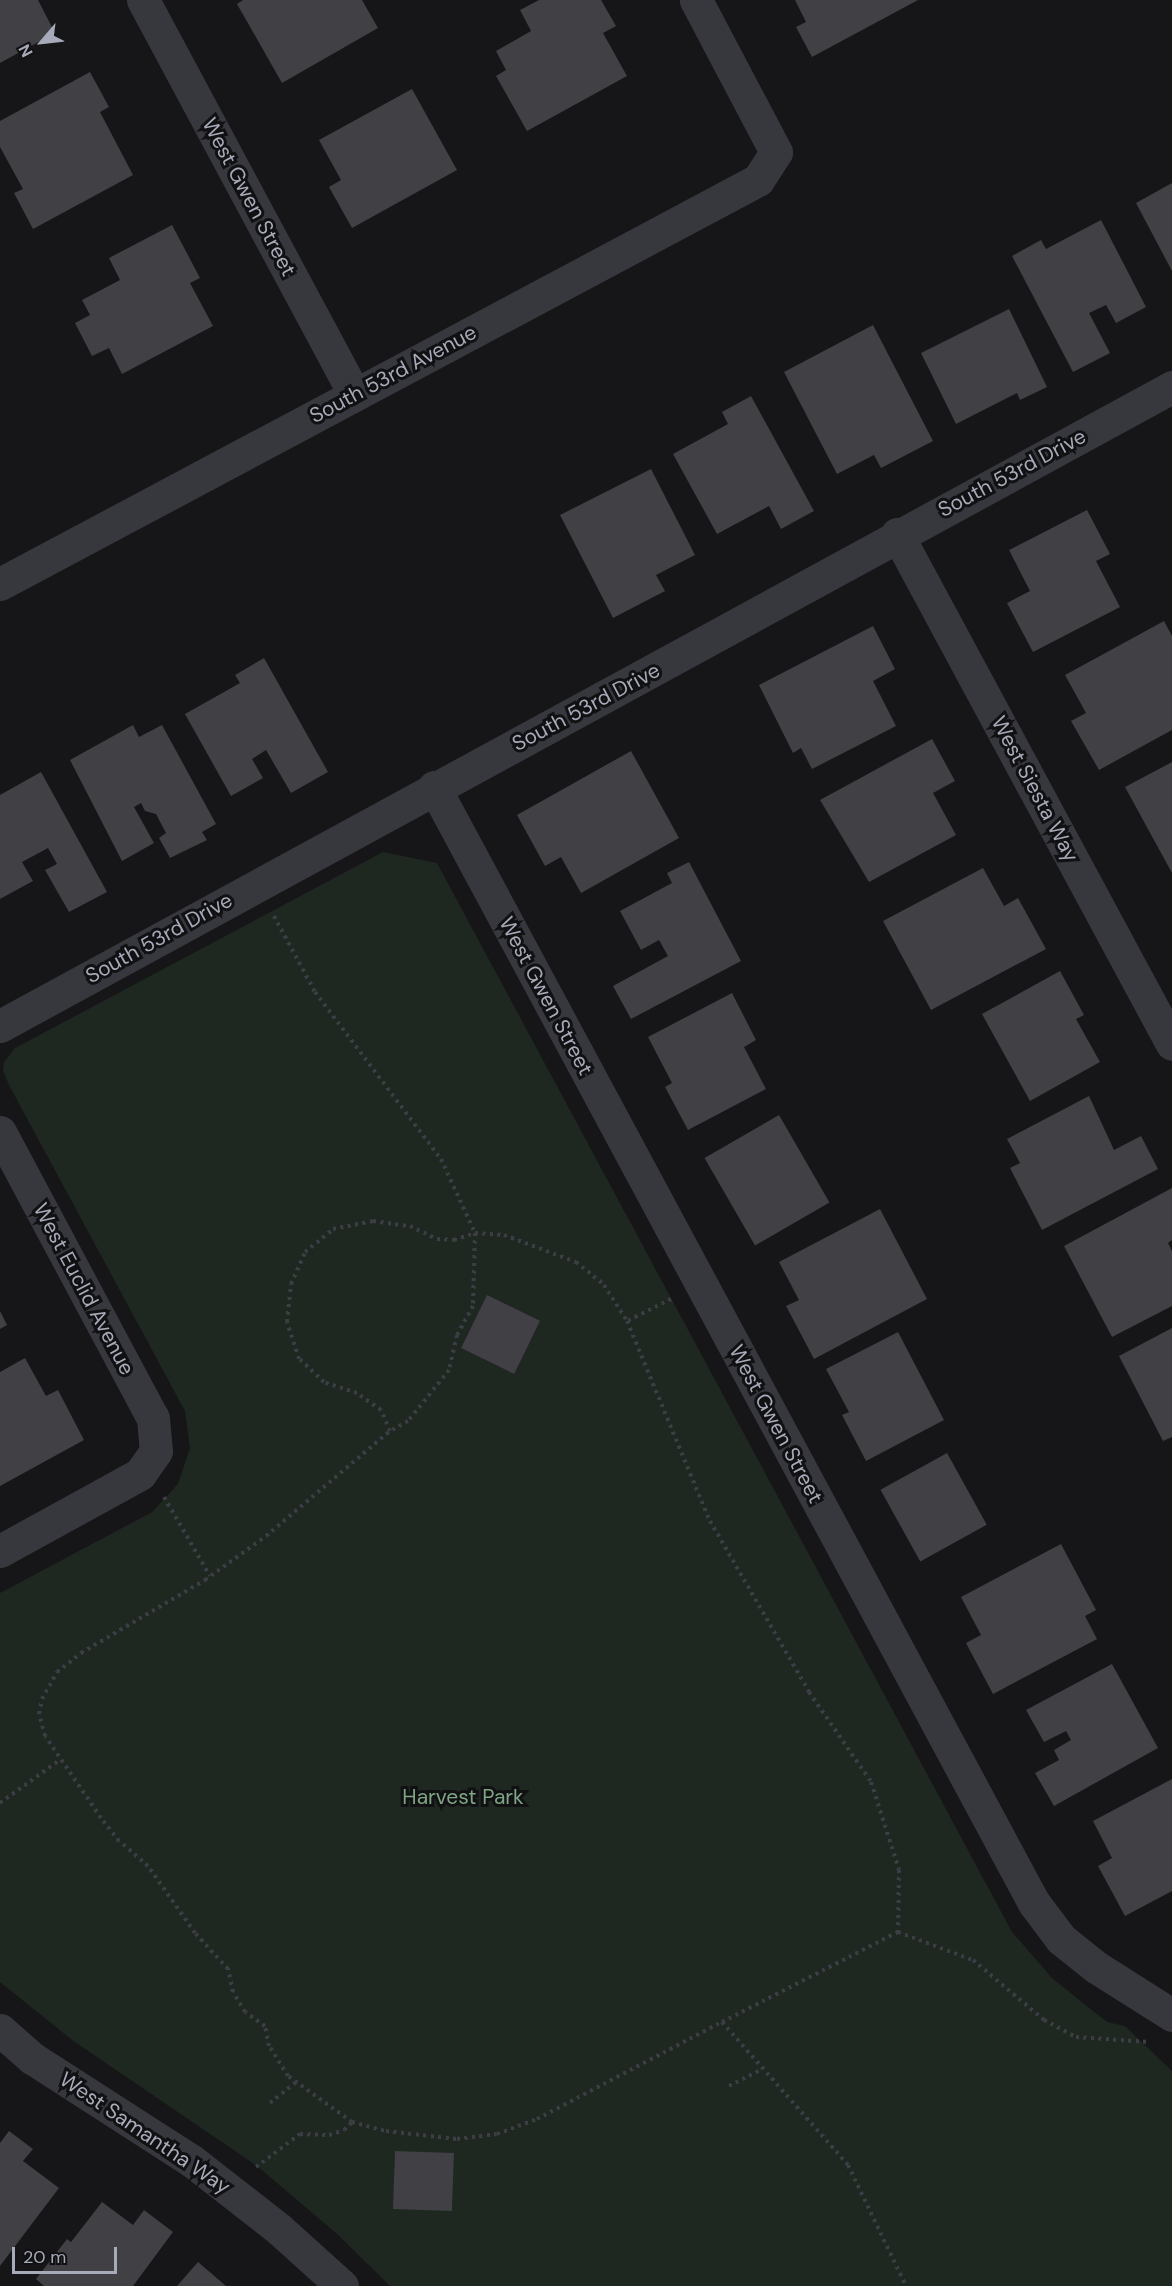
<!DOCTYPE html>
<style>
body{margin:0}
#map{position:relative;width:1172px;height:2286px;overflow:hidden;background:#161618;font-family:"DM Sans",sans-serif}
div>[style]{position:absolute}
.green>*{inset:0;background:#1e2720}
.building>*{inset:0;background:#404045;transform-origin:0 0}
.path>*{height:4px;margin-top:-2px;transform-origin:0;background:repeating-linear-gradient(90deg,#3d3e45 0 3px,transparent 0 7.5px)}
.minor>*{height:33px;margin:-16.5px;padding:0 16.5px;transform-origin:16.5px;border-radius:16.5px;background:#37373e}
span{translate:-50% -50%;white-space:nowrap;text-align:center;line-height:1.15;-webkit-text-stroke:6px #111113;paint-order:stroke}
.street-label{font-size:21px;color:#a7abb9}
.park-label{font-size:21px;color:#7ea584}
.north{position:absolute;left:12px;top:12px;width:60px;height:60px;-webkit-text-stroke:4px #111113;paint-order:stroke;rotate:242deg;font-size:16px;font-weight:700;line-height:24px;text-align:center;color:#a7abb9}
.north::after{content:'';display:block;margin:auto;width:21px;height:27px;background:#a7abb9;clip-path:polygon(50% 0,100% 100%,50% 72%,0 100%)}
.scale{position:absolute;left:12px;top:2247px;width:105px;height:27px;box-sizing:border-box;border:3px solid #a7abb9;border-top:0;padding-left:8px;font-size:18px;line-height:21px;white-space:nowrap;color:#a7abb9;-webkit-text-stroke:4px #111113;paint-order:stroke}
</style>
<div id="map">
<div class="green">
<i style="clip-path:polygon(383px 852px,437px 863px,1012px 1932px,1053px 1979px,1107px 2022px,1125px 2026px,1172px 2071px,1172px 2286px,390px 2286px,336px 2233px,257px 2166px,72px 2040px,0 1982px,0 1593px,152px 1512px,178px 1484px,190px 1448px,185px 1411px,10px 1087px,3px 1071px,4px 1062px,15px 1048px)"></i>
</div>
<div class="building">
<i style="clip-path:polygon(0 0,38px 0,55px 33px,0 63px)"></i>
<i style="clip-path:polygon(243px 0,362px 0,378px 28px,282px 83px,237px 4px)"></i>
<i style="clip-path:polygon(539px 0,601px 0,616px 26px,603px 33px,627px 76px,527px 131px,496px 76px,506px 70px,496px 51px,531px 31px,520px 10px)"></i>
<i style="clip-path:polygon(795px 0,918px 0,812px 57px,796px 27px,806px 22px)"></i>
<i style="clip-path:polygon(90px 72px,109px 107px,100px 112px,133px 175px,33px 229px,14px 193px,23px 189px,0 147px,0 121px)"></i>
<i style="clip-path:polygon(412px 89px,457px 170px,352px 228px,329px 187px,341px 180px,319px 140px)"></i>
<i style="clip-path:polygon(1172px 183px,1172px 271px,1136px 203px)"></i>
<i style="clip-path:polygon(1101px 220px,1146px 307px,1116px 323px,1106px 305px,1089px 313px,1110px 353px,1073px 372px,1012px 256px,1041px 240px,1046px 249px)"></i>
<i style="clip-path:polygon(172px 225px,200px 278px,190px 283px,213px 326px,122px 374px,109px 348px,92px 356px,75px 323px,90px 315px,82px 300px,120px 280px,109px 258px)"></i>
<i style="clip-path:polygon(1009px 309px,1047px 387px,1020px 400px,1017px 393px,956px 424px,921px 353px)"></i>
<i style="clip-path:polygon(873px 325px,933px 441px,881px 468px,874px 455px,837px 474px,784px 372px)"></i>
<i style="clip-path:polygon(751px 396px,814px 511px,781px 529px,769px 506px,717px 534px,673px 454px,728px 424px,722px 412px)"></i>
<i style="clip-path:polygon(651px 469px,695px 555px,656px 575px,665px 591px,613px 618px,560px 515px)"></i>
<i style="clip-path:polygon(1087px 510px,1110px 554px,1096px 561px,1120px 607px,1033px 652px,1007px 603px,1030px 591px,1009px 550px)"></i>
<i style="clip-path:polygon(1164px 621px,1172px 636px,1172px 730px,1099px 770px,1071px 721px,1086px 713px,1065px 675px)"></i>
<i style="clip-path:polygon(873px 626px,895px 669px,873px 681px,896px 726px,812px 769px,801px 748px,793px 753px,759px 685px)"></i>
<i style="clip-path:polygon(264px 658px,328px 772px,291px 793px,266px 750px,252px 759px,263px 778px,231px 796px,185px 714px,240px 683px,235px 675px)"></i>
<i style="clip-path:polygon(133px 725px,139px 737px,162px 725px,216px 824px,202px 832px,207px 840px,170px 858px,159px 838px,166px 833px,156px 814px,145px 811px,141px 803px,134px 807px,154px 843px,122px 861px,70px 760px)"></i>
<i style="clip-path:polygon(932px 739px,955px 781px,933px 793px,956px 835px,869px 882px,820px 800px)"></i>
<i style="clip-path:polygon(631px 751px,679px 838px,581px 893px,561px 857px,545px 866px,517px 815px)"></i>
<i style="clip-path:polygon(1172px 762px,1172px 873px,1125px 787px)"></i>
<i style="clip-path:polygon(41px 772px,107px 892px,69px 912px,45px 870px,57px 864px,48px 848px,22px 862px,33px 881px,0 899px,0 795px)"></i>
<i style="clip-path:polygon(689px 862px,741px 961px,631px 1019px,613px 986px,668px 956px,659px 940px,641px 950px,620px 911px,672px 883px,667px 873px)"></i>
<i style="clip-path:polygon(983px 868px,1004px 906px,1018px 898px,1046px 949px,931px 1010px,883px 921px)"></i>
<i style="clip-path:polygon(1060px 971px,1084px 1015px,1076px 1019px,1100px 1062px,1030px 1101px,982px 1014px)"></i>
<i style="clip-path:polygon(732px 993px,756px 1040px,744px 1047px,766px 1089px,688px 1130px,665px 1087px,672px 1083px,648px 1037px)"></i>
<i style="clip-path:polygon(1089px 1096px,1114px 1150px,1141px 1136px,1158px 1169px,1042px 1230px,1010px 1168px,1020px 1163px,1007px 1139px)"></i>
<i style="left:779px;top:1115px;width:101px;height:86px;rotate:60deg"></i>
<i style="clip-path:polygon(1172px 1188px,1172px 1240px,1168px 1243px,1172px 1251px,1172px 1306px,1112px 1337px,1064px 1246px)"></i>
<i style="clip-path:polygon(880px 1209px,927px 1299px,814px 1359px,786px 1306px,799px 1300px,779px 1262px)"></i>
<i style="left:487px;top:1295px;width:59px;height:59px;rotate:26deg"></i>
<i style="clip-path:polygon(0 1311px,7px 1325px,0 1329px)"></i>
<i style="clip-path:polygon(1172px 1328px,1172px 1437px,1163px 1441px,1119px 1356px)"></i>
<i style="clip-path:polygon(898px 1332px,944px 1420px,866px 1461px,842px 1415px,849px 1412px,826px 1369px)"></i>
<i style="clip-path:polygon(25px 1358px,46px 1396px,58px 1390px,84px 1440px,0 1486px,0 1372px)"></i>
<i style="left:947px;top:1453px;width:82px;height:76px;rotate:61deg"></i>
<i style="clip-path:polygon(1061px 1544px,1096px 1610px,1085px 1616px,1097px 1639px,993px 1694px,966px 1643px,981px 1635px,961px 1597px)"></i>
<i style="clip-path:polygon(1112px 1664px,1158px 1748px,1054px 1806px,1035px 1773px,1059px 1760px,1054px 1750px,1071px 1740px,1066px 1731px,1044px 1742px,1026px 1710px)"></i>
<i style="clip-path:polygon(1172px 1779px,1172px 1891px,1125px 1916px,1098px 1866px,1112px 1858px,1093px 1821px)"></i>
<i style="clip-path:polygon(9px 2131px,33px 2149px,23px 2161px,59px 2188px,0 2266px,0 2143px)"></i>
<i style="left:395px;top:2151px;width:59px;height:58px;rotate:2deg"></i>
<i style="clip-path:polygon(102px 2202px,133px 2225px,144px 2210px,173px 2232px,133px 2286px,44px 2286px,36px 2279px,67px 2239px,71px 2242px)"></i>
<i style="clip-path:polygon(198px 2262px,226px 2286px,177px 2286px)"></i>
</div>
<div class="path">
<i style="left:274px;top:916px;width:86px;rotate:61.7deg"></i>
<i style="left:315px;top:992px;width:209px;rotate:53deg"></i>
<i style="left:441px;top:1159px;width:81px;rotate:65.3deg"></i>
<i style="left:475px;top:1233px;width:29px;rotate:4deg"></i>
<i style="left:504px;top:1235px;width:77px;rotate:20.6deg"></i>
<i style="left:576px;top:1262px;width:36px;rotate:39deg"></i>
<i style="left:604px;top:1285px;width:43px;rotate:57.4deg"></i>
<i style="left:373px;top:1221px;width:37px;rotate:8deg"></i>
<i style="left:410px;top:1226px;width:30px;rotate:26deg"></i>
<i style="left:437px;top:1239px;width:17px;rotate:3deg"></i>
<i style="left:454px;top:1240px;width:22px;rotate:-18deg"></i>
<i style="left:475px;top:1233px;width:73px;rotate:91.6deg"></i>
<i style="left:473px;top:1306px;width:33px;rotate:119deg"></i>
<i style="left:457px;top:1335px;width:36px;rotate:103deg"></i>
<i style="left:449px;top:1370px;width:65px;rotate:128.8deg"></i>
<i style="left:408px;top:1421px;width:21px;rotate:151deg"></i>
<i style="left:390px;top:1431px;width:23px;rotate:-113deg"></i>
<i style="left:381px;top:1410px;width:29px;rotate:-145deg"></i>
<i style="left:357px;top:1393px;width:35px;rotate:-162deg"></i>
<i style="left:324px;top:1382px;width:34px;rotate:-137deg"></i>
<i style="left:299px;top:1359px;width:39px;rotate:-108deg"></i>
<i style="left:287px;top:1322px;width:38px;rotate:-84deg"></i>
<i style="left:291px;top:1284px;width:35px;rotate:-66deg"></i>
<i style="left:305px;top:1252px;width:36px;rotate:-39deg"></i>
<i style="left:333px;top:1229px;width:41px;rotate:-11.3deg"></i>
<i style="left:671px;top:1299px;width:49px;rotate:153.4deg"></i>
<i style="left:627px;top:1321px;width:217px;rotate:67.5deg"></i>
<i style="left:710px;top:1521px;width:198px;rotate:59.9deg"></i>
<i style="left:809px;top:1692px;width:109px;rotate:55.4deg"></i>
<i style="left:871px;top:1782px;width:92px;rotate:72.3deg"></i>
<i style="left:899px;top:1870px;width:62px;rotate:90.9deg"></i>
<i style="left:898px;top:1932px;width:80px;rotate:20.5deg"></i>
<i style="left:973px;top:1960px;width:93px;rotate:40.2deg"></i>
<i style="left:1044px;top:2020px;width:36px;rotate:28deg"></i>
<i style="left:1076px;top:2037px;width:73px;rotate:3.9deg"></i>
<i style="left:164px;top:1497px;width:91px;rotate:59.8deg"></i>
<i style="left:0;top:1803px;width:75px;rotate:-35.8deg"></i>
<i style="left:722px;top:2022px;width:198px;rotate:-27.1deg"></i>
<i style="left:729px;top:2086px;width:37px;rotate:-27deg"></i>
<i style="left:270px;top:2103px;width:33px;rotate:-39deg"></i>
<i style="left:352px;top:2122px;width:35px;rotate:15deg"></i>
<i style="left:386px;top:2131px;width:71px;rotate:6.4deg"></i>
<i style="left:457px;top:2139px;width:40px;rotate:-7.1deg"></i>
<i style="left:497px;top:2134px;width:43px;rotate:-20.6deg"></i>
<i style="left:537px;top:2119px;width:209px;rotate:-27.7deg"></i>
<i style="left:722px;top:2022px;width:191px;rotate:48.6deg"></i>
<i style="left:848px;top:2165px;width:134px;rotate:64.4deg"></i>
<i style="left:256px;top:2167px;width:55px;rotate:-36.9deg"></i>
<i style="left:300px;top:2134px;width:29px;rotate:2deg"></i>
<i style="left:329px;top:2135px;width:16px;rotate:-18deg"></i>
<i style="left:344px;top:2130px;width:11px;rotate:-45deg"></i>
<i style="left:352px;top:2122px;width:79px;rotate:-144.3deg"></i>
<i style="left:288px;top:2076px;width:36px;rotate:-122deg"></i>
<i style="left:269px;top:2046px;width:20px;rotate:-101deg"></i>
<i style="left:265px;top:2026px;width:24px;rotate:-145deg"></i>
<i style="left:245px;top:2012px;width:23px;rotate:-121deg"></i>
<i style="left:233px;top:1992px;width:24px;rotate:-102deg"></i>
<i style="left:228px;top:1969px;width:49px;rotate:-132.5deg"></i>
<i style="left:195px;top:1933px;width:82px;rotate:-125deg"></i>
<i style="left:148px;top:1866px;width:38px;rotate:-139deg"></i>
<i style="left:119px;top:1841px;width:29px;rotate:-128deg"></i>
<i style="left:101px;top:1818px;width:99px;rotate:-124.3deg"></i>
<i style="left:45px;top:1736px;width:23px;rotate:-105deg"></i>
<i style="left:39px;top:1714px;width:15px;rotate:-79deg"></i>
<i style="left:42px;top:1699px;width:31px;rotate:-61deg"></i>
<i style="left:57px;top:1672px;width:31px;rotate:-38deg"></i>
<i style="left:81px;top:1653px;width:144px;rotate:-30.5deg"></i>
<i style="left:205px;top:1580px;width:75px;rotate:-35.8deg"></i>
<i style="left:266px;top:1536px;width:162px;rotate:-40.3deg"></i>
</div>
<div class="minor">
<i style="left:143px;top:0;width:448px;rotate:61.8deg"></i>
<i style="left:897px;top:534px;width:579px;rotate:61.67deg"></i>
<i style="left:0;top:584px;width:859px;rotate:-28.06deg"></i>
<i style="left:758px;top:180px;width:33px;rotate:-57deg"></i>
<i style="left:776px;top:152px;width:172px;rotate:-117.8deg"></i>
<i style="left:434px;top:787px;width:1267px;rotate:61.74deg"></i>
<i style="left:1034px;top:1903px;width:45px;rotate:53.1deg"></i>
<i style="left:1061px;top:1939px;width:45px;rotate:38.7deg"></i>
<i style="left:1096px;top:1967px;width:90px;rotate:32.3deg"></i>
<i style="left:0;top:1026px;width:1335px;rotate:-28.6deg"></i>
<i style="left:0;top:1132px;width:324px;rotate:61.9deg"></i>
<i style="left:153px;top:1418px;width:33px;rotate:85deg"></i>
<i style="left:156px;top:1451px;width:28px;rotate:125deg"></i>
<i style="left:140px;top:1474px;width:160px;rotate:151.2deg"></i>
<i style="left:0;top:2030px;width:43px;rotate:41.2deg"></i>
<i style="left:32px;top:2058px;width:190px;rotate:32.8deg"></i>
<i style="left:192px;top:2161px;width:110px;rotate:38deg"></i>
<i style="left:279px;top:2229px;width:85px;rotate:42.1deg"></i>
</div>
<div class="street-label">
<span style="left:249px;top:197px;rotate:62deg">West Gwen Street</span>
<span style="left:393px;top:374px;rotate:-28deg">South 53rd Avenue</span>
<span style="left:1012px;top:473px;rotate:-28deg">South 53rd Drive</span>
<span style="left:586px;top:707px;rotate:-28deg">South 53rd Drive</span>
<span style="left:1035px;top:789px;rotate:62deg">West Siesta Way</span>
<span style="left:159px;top:938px;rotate:-29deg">South 53rd Drive</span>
<span style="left:546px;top:996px;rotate:62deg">West Gwen Street</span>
<span style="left:84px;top:1289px;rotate:62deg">West Euclid Avenue</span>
<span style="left:776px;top:1424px;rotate:62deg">West Gwen Street</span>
<span style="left:145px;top:2133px;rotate:34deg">West Samantha Way</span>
</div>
<div class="park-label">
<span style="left:463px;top:1797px">Harvest Park</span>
</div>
<div class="north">N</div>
<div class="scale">20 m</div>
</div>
